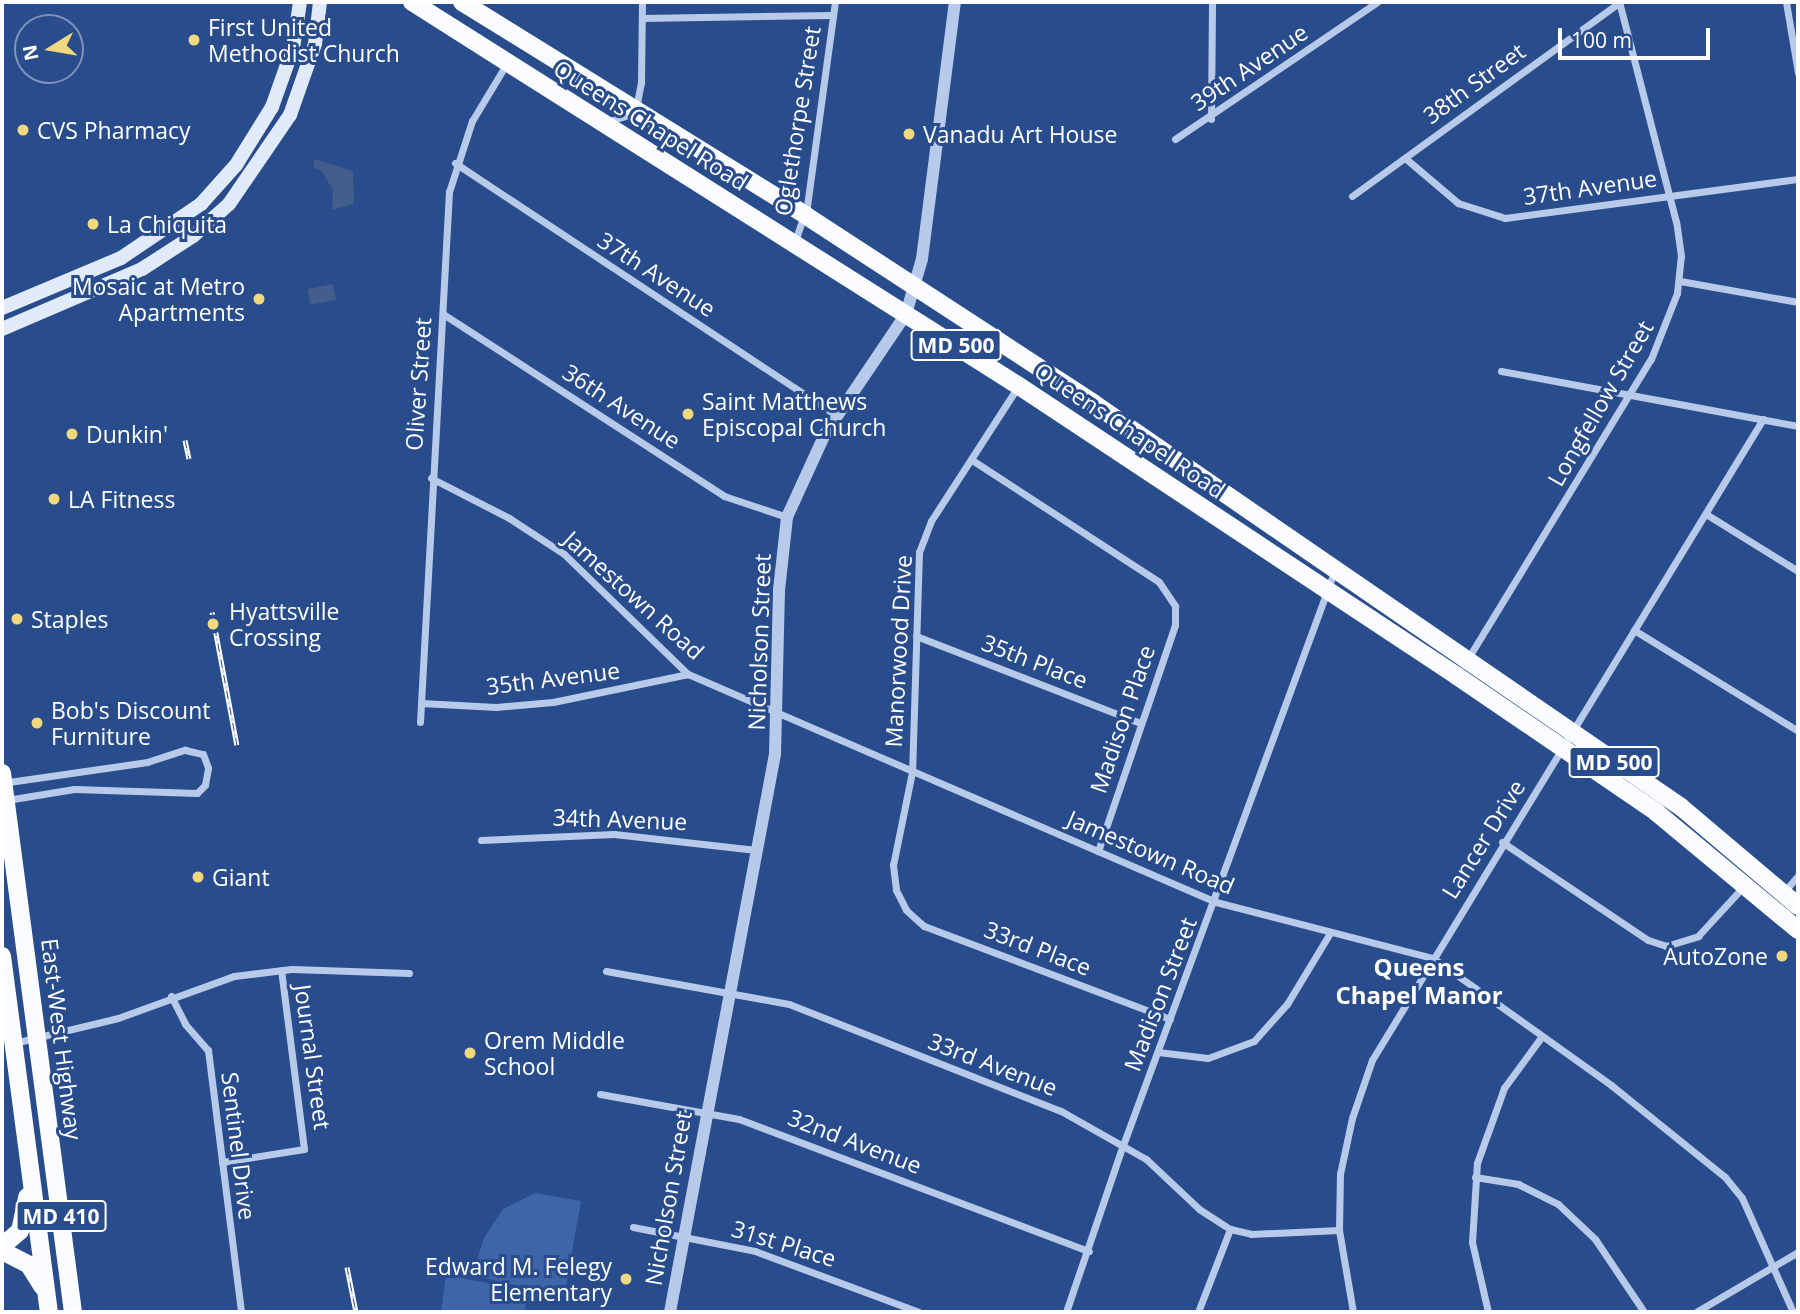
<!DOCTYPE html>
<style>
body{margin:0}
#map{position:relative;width:1800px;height:1314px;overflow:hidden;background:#284c8c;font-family:"Open Sans",sans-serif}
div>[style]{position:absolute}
.green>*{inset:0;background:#3d65a8}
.water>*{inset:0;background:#445e8c;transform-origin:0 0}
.minor>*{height:7px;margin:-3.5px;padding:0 3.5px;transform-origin:3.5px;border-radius:3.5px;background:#b7caea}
.tertiary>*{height:12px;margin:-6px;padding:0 6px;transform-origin:6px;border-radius:6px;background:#b7caea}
.secondary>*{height:14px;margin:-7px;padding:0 7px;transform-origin:7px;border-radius:7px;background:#e1eaf8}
.primary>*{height:18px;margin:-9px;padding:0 9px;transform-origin:9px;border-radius:9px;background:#fafcff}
.rail>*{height:5px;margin-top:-2.5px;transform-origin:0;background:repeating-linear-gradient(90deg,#284c8c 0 8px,#fff 0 16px);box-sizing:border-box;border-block:2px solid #fff}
.dots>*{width:19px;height:19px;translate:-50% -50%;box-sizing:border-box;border:4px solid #284c8c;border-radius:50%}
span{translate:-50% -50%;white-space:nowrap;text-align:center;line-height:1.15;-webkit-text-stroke:6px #284c8c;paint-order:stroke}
.shield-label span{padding:2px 5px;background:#284c8c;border:2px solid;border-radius:5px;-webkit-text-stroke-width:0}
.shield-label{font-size:21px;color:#fff;font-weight:700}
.poi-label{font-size:23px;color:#fff}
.left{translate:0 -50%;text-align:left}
.right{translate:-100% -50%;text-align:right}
.street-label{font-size:23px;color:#fff}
.neighbourhood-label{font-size:24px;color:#fff;font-weight:700}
.frame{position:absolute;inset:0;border:4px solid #fff;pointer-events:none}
.north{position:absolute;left:14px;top:14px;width:70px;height:70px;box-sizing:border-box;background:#284c8c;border:2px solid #7e94ba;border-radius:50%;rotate:259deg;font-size:19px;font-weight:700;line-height:28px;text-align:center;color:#fff}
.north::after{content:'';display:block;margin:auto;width:24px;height:32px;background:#f2d87d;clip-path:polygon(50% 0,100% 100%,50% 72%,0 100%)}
.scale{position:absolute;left:1558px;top:28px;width:152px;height:32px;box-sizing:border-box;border:4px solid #fff;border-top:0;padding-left:9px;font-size:21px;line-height:24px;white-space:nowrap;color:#fff;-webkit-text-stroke:5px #284c8c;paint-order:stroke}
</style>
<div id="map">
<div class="green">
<i style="clip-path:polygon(535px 1193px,581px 1201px,564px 1297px,472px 1275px,484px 1238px,503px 1209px)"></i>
<i style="clip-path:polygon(446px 1275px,529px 1291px,524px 1312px,441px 1312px)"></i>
</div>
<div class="water">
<i style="clip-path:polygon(314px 159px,353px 171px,354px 204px,332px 210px,333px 190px,321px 170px,314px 168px)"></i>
<i style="left:333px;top:284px;width:16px;height:26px;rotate:79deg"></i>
</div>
<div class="minor">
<i style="left:1786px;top:2px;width:72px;rotate:80.4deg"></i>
<i style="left:642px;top:18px;width:191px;rotate:-0.9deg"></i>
<i style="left:1211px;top:119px;width:117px;rotate:-89.5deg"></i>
<i style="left:606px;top:122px;width:30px;rotate:-17deg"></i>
<i style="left:635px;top:113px;width:31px;rotate:-79deg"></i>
<i style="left:641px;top:83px;width:81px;rotate:-89.3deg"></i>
<i style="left:1175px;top:139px;width:244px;rotate:-34.1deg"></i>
<i style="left:1405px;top:158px;width:70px;rotate:40.3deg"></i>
<i style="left:1458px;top:203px;width:49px;rotate:17.7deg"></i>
<i style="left:1505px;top:218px;width:296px;rotate:-7.6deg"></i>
<i style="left:455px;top:163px;width:458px;rotate:33.5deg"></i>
<i style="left:1352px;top:196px;width:331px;rotate:-35.9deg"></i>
<i style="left:794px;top:244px;width:40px;rotate:-71.1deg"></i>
<i style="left:807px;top:206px;width:206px;rotate:-82.2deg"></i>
<i style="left:1680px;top:281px;width:120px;rotate:10.1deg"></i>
<i style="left:443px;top:314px;width:335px;rotate:32.9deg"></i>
<i style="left:724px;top:496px;width:66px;rotate:18.4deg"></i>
<i style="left:1501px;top:371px;width:302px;rotate:10.5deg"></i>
<i style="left:1017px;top:388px;width:158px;rotate:122.9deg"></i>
<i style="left:931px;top:521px;width:33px;rotate:111deg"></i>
<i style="left:919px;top:552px;width:220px;rotate:91.8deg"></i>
<i style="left:912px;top:772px;width:95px;rotate:101.5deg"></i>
<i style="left:893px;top:865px;width:25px;rotate:83deg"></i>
<i style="left:896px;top:890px;width:22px;rotate:63deg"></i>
<i style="left:906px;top:910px;width:24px;rotate:42deg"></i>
<i style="left:924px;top:926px;width:263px;rotate:20.7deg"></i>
<i style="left:972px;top:460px;width:223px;rotate:33.1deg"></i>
<i style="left:1159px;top:582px;width:29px;rotate:56deg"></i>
<i style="left:1175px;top:606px;width:19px;rotate:90deg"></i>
<i style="left:1175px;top:625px;width:239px;rotate:108.8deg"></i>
<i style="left:431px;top:478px;width:88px;rotate:27.1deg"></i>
<i style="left:509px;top:518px;width:66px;rotate:33.2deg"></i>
<i style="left:564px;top:554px;width:173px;rotate:44.1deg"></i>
<i style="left:688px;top:674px;width:575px;rotate:23.36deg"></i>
<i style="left:1216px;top:902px;width:224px;rotate:14.5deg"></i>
<i style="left:1433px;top:958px;width:219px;rotate:35.5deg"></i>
<i style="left:1611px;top:1085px;width:146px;rotate:38.9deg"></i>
<i style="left:1725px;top:1177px;width:27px;rotate:51deg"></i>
<i style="left:1742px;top:1198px;width:125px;rotate:65.9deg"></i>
<i style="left:1706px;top:514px;width:108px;rotate:31.8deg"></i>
<i style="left:1634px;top:630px;width:193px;rotate:31.6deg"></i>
<i style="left:916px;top:636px;width:240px;rotate:21.2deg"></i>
<i style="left:1467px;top:660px;width:353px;rotate:-58.6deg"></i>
<i style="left:1651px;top:359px;width:71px;rotate:-68.5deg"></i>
<i style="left:1677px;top:293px;width:37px;rotate:-84deg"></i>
<i style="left:1681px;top:256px;width:34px;rotate:-98deg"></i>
<i style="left:1676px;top:222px;width:227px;rotate:-104.5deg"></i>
<i style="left:421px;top:703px;width:75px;rotate:3.1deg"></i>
<i style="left:496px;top:707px;width:57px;rotate:-5deg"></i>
<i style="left:553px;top:702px;width:138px;rotate:-11.7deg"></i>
<i style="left:420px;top:722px;width:531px;rotate:-86.87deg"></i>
<i style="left:449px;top:192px;width:75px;rotate:-72.1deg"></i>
<i style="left:472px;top:121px;width:68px;rotate:-58.9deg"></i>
<i style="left:2px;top:783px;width:147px;rotate:-8.2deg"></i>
<i style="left:147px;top:762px;width:40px;rotate:-18deg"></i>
<i style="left:185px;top:750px;width:18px;rotate:13deg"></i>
<i style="left:203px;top:754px;width:15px;rotate:70deg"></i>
<i style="left:208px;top:768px;width:17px;rotate:100deg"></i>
<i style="left:205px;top:785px;width:11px;rotate:135deg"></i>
<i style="left:197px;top:793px;width:123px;rotate:-178.1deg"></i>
<i style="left:74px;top:789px;width:68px;rotate:170.7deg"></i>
<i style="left:481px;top:840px;width:133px;rotate:-2.6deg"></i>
<i style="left:614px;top:834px;width:143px;rotate:6.4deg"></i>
<i style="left:1502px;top:842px;width:176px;rotate:33.9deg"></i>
<i style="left:1648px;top:940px;width:19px;rotate:18deg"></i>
<i style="left:1666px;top:946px;width:34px;rotate:-17deg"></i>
<i style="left:1698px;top:936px;width:68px;rotate:-47.4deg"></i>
<i style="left:1783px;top:893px;width:23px;rotate:-49deg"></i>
<i style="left:606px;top:971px;width:186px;rotate:10.2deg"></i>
<i style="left:789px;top:1004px;width:292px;rotate:21.5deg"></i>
<i style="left:1061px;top:1111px;width:98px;rotate:29.5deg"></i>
<i style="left:1146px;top:1159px;width:73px;rotate:43.3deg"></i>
<i style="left:1199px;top:1209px;width:37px;rotate:33deg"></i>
<i style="left:1230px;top:1229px;width:22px;rotate:13deg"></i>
<i style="left:1251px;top:1234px;width:88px;rotate:-2.6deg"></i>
<i style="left:171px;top:996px;width:31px;rotate:63deg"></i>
<i style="left:185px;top:1024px;width:35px;rotate:49deg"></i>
<i style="left:208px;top:1050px;width:264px;rotate:82.8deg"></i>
<i style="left:14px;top:1043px;width:107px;rotate:-13.5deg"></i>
<i style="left:118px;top:1018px;width:123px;rotate:-19.9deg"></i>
<i style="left:234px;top:976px;width:58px;rotate:-6.9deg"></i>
<i style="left:292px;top:969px;width:117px;rotate:2deg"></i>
<i style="left:1158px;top:1052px;width:50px;rotate:6.8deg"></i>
<i style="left:1208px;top:1058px;width:49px;rotate:-20.3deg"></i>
<i style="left:1254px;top:1041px;width:50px;rotate:-48.3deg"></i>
<i style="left:1287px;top:1004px;width:83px;rotate:-58.8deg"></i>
<i style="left:600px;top:1094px;width:141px;rotate:10.2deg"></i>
<i style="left:739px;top:1119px;width:374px;rotate:20.7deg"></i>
<i style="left:222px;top:1162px;width:83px;rotate:-9deg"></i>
<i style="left:304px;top:1149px;width:180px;rotate:-97.3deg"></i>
<i style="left:1475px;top:1177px;width:44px;rotate:9.2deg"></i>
<i style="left:1518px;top:1184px;width:45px;rotate:26.6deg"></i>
<i style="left:1558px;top:1204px;width:51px;rotate:43.4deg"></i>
<i style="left:1595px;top:1239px;width:88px;rotate:56.1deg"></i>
<i style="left:633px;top:1227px;width:124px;rotate:11.1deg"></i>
<i style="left:755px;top:1251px;width:175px;rotate:20.4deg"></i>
<i style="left:1066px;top:1312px;width:176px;rotate:-71.2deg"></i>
<i style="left:1123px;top:1145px;width:611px;rotate:-69.78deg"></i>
<i style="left:1198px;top:1312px;width:89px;rotate:-68.9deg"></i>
<i style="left:1353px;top:1312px;width:83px;rotate:-99.7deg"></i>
<i style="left:1339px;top:1230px;width:56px;rotate:-89deg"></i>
<i style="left:1340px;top:1174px;width:57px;rotate:-77.9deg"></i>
<i style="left:1352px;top:1118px;width:61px;rotate:-71deg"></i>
<i style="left:1372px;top:1060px;width:751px;rotate:-58.62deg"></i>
<i style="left:1488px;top:1312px;width:72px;rotate:-102.9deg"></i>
<i style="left:1472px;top:1242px;width:79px;rotate:-86.4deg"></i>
<i style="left:1477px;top:1163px;width:80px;rotate:-70.2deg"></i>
<i style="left:1504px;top:1088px;width:64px;rotate:-53.8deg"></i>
<i style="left:1696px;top:1312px;width:118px;rotate:-30.5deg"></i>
</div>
<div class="tertiary">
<i style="left:670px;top:1312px;width:568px;rotate:-79.34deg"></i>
<i style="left:775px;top:754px;width:164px;rotate:-88.6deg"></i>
<i style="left:779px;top:590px;width:73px;rotate:-83.7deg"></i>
<i style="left:787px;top:517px;width:91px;rotate:-65.4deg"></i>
<i style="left:825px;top:434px;width:145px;rotate:-56deg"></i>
<i style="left:906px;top:314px;width:57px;rotate:-73.8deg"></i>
<i style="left:922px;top:259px;width:259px;rotate:-82.7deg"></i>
</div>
<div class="secondary">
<i style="left:2px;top:308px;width:129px;rotate:-22.8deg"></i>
<i style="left:121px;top:258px;width:97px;rotate:-34deg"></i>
<i style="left:201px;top:204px;width:52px;rotate:-48.1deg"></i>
<i style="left:236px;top:165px;width:68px;rotate:-58.2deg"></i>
<i style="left:272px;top:107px;width:63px;rotate:-70.4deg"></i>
<i style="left:293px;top:48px;width:47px;rotate:-81.3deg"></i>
<i style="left:2px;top:329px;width:152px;rotate:-23.2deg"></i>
<i style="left:142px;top:269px;width:61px;rotate:-32.9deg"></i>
<i style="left:193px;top:236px;width:48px;rotate:-41.6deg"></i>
<i style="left:229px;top:204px;width:108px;rotate:-55.6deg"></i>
<i style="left:290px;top:115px;width:75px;rotate:-70.6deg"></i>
<i style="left:315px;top:44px;width:42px;rotate:-83.2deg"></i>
</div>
<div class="primary">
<i style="left:412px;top:2px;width:718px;rotate:32.32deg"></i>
<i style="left:1019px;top:386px;width:525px;rotate:33.51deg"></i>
<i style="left:1457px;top:676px;width:241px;rotate:34.3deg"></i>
<i style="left:1656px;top:812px;width:185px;rotate:39.7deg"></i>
<i style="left:462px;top:2px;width:404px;rotate:31.8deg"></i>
<i style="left:805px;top:215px;width:344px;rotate:33.1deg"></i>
<i style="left:1093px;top:403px;width:713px;rotate:34.49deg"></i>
<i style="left:1681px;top:807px;width:153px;rotate:40.2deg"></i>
<i style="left:2px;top:773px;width:544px;rotate:82.5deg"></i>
<i style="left:2px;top:956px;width:359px;rotate:82.5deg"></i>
<i style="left:2px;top:1246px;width:23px;rotate:-40deg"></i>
<i style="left:20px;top:1231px;width:35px;rotate:-78deg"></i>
<i style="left:2px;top:1251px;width:30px;rotate:27deg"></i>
<i style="left:29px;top:1265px;width:25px;rotate:58deg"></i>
</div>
<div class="rail">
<i style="left:185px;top:440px;width:19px;rotate:78deg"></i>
<i style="left:212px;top:612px;width:135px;rotate:79.4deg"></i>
<i style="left:347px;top:1267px;width:46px;rotate:78.7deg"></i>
</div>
<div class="dots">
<i style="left:194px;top:40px;background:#f2d87d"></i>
<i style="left:23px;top:130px;background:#f2d87d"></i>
<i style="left:909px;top:134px;background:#f2d87d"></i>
<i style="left:93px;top:224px;background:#f2d87d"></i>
<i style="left:259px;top:299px;background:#f2d87d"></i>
<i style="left:688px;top:414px;background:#f2d87d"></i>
<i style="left:72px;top:434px;background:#f2d87d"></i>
<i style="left:54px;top:499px;background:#f2d87d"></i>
<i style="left:17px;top:619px;background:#f2d87d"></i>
<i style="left:213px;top:624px;background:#f2d87d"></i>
<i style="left:37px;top:723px;background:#f2d87d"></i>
<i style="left:198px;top:877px;background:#f2d87d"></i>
<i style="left:1782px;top:956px;background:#f2d87d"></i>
<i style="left:470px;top:1053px;background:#f2d87d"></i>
<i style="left:626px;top:1279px;background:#f2d87d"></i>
</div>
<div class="shield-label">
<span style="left:956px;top:345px">MD 500</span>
<span style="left:1614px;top:762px">MD 500</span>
<span style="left:61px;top:1216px">MD 410</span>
</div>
<div class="poi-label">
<span class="left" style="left:208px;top:40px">First United<br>Methodist Church</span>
<span class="left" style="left:37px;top:130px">CVS Pharmacy</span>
<span class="left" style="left:923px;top:134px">Vanadu Art House</span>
<span class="left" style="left:107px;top:224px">La Chiquita</span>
<span class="right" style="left:245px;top:299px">Mosaic at Metro<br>Apartments</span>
<span class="left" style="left:702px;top:414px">Saint Matthews<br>Episcopal Church</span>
<span class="left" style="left:86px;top:434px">Dunkin'</span>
<span class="left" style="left:68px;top:499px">LA Fitness</span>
<span class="left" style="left:229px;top:624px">Hyattsville<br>Crossing</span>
<span class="left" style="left:31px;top:619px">Staples</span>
<span class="left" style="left:51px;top:723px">Bob's Discount<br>Furniture</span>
<span class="left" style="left:212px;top:877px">Giant</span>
<span class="right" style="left:1768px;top:956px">AutoZone</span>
<span class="left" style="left:484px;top:1053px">Orem Middle<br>School</span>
<span class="right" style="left:612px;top:1279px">Edward M. Felegy<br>Elementary</span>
</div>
<div class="street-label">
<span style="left:1249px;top:67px;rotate:-34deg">39th Avenue</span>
<span style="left:1474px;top:83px;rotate:-36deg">38th Street</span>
<span style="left:797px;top:121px;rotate:-81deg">Oglethorpe Street</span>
<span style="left:651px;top:125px;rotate:32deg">Queens Chapel Road</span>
<span style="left:1590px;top:187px;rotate:-8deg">37th Avenue</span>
<span style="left:657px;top:274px;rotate:33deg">37th Avenue</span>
<span style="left:418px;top:384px;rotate:-86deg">Oliver Street</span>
<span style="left:1600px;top:403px;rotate:-60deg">Longfellow Street</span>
<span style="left:622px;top:406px;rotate:33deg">36th Avenue</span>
<span style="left:1130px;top:430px;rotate:34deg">Queens Chapel Road</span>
<span style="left:634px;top:595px;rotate:42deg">Jamestown Road</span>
<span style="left:759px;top:642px;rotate:-88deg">Nicholson Street</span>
<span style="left:898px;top:651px;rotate:-87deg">Manorwood Drive</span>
<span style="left:1035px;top:661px;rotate:21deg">35th Place</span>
<span style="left:553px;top:678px;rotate:-7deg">35th Avenue</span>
<span style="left:1122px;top:719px;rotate:-71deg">Madison Place</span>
<span style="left:620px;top:819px;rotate:2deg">34th Avenue</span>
<span style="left:1483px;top:839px;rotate:-58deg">Lancer Drive</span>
<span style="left:1151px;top:852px;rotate:23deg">Jamestown Road</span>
<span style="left:1038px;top:948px;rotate:21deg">33rd Place</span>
<span style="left:1160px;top:994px;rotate:-69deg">Madison Street</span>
<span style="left:62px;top:1039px;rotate:83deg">East-West Highway</span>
<span style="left:313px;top:1057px;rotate:82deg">Journal Street</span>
<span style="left:993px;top:1064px;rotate:21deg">33rd Avenue</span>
<span style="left:855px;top:1141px;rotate:21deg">32nd Avenue</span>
<span style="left:239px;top:1146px;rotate:83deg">Sentinel Drive</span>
<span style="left:668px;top:1198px;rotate:-80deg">Nicholson Street</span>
<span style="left:784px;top:1243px;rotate:17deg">31st Place</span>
</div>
<div class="neighbourhood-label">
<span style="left:1419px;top:981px">Queens<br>Chapel Manor</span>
</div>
<div class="frame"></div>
<div class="north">N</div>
<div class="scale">100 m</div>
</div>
